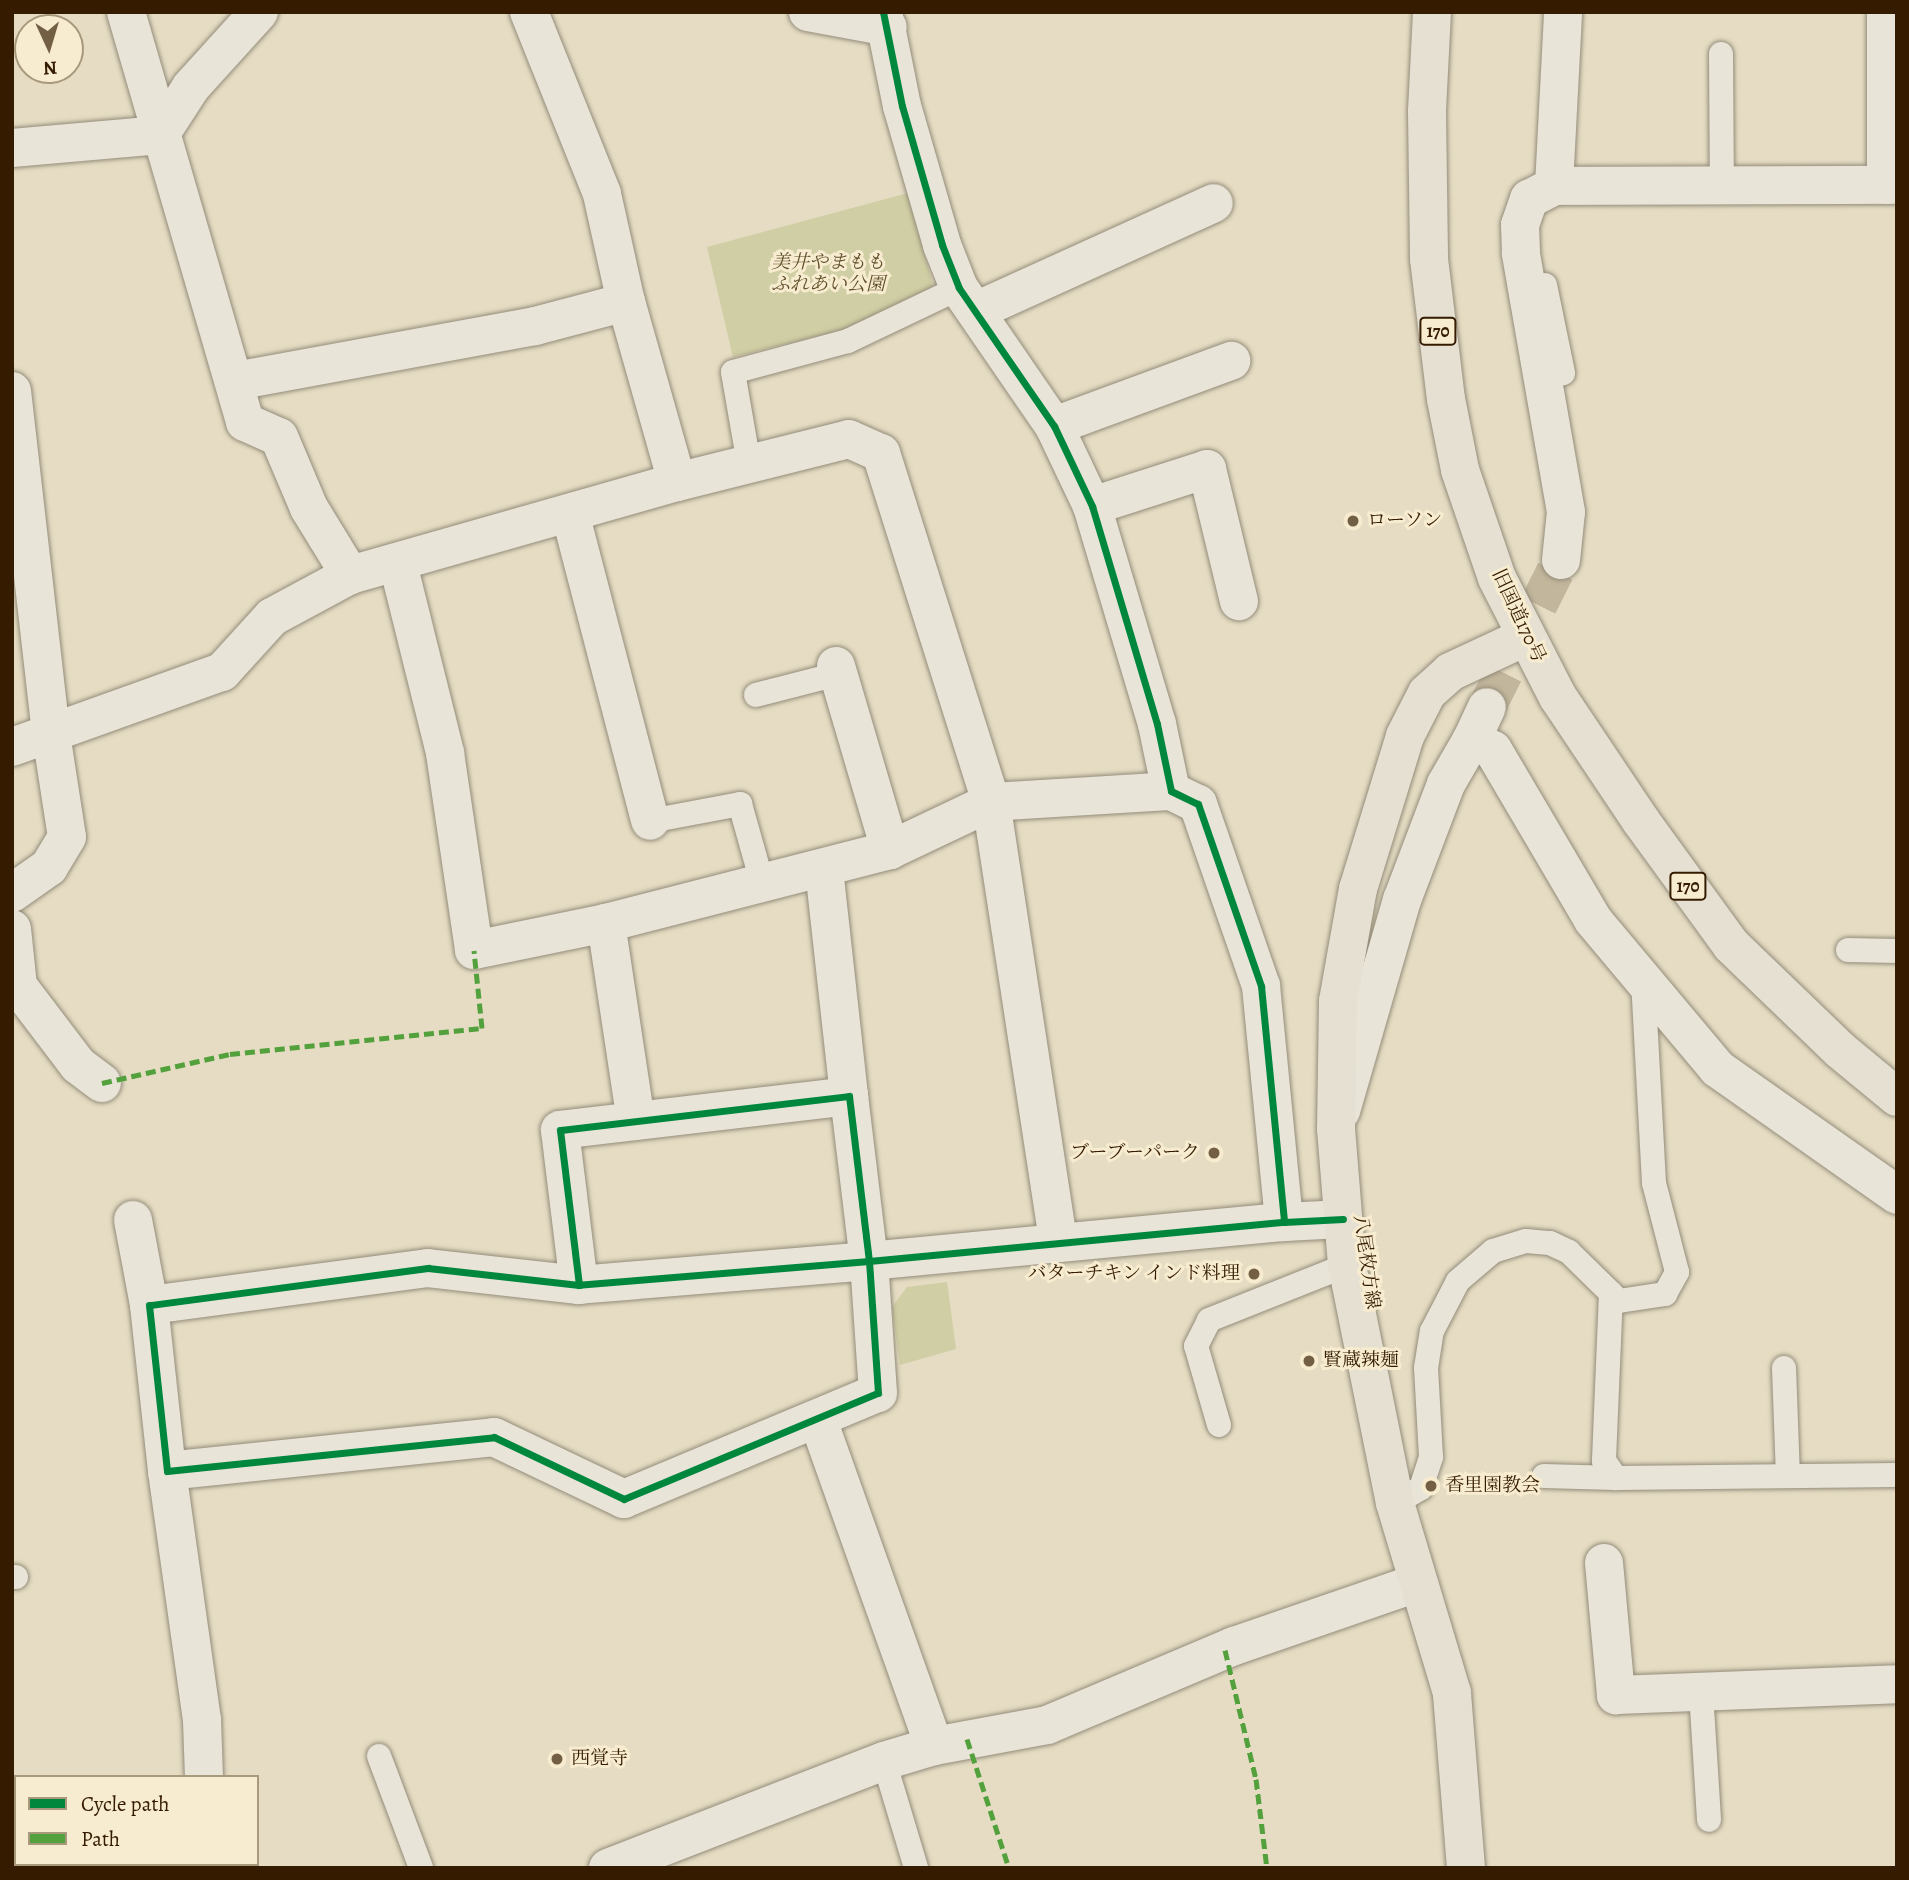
<!DOCTYPE html>
<meta charset="utf-8">
<style>
body{margin:0}
#map{position:relative;width:1909px;height:1880px;overflow:hidden;background:#e5dcc3;font-family:Alegreya,"Noto Serif JP",serif}
div>[style]{position:absolute}
.green>*{inset:0;background:#d0cea4}
.street-tunnel>*{height:38px;margin-top:-19px;transform-origin:0;background:repeating-linear-gradient(90deg,#c2b69c 0 38px,transparent 0 57px)}
.roads{filter:drop-shadow(0 0 2px #948c7a) drop-shadow(0 0 2px #948c7a)}
.lane>*{height:24px;margin:-12px;padding:0 12px;transform-origin:12px;border-radius:12px;background:#e9e4d8}
.street>*{height:38px;margin:-19px;padding:0 19px;transform-origin:19px;border-radius:19px;background:#e9e4d8}
.primary>*{height:38px;margin:-19px;padding:0 19px;transform-origin:19px;border-radius:19px;background:#e5e0d2}
.highway>*{height:38px;margin:-19px;padding:0 19px;transform-origin:19px;border-radius:19px;background:#e5e0d2}
.quiet>*{height:5px;margin-top:-2.5px;transform-origin:0;background:repeating-linear-gradient(90deg,#53a13c 0 10px,transparent 0 15px)}
.cycleway>*{height:7px;margin:-3.5px;padding:0 3.5px;transform-origin:3.5px;border-radius:3.5px;background:#00873e}
.dots>*{width:19px;height:19px;translate:-50% -50%;box-sizing:border-box;border:4px solid #f7eccf;border-radius:50%}
span{translate:-50% -50%;white-space:nowrap;text-align:center;line-height:1.15;-webkit-text-stroke:6px #f7eccf;paint-order:stroke}
.shield-label span{padding:2px 5px;background:#f7eccf;border:2px solid;border-radius:5px;-webkit-text-stroke-width:0}
.shield-label{font-size:18px;color:#351c00;font-weight:700}
.park-label{font-size:19px;color:#5e4e2a;font-style:italic}
.poi-label{font-size:19px;color:#351c00}
.left{translate:0 -50%;text-align:left}
.right{translate:-100% -50%;text-align:right}
.street-label{font-size:19px;color:#351c00}
.frame{position:absolute;inset:0;border:14px solid #351c00;pointer-events:none}
.legend{position:absolute;left:14px;top:1775px;width:245px;height:91px;box-sizing:border-box;background:#f7eccf;border:2px solid #a9997c;margin:0;padding:9px 12px;list-style:none;font-size:21px;color:#351c00}
.legend li{display:flex;align-items:center;gap:14px;height:35px}
.legend b{width:35px;border:2px solid #a9997c}
.north{position:absolute;left:14px;top:14px;width:70px;height:70px;box-sizing:border-box;background:#f7eccf;border:2px solid #a9997c;border-radius:50%;rotate:176deg;font-size:19px;font-weight:700;line-height:28px;text-align:center;color:#351c00}
.north::after{content:'';display:block;margin:auto;width:24px;height:32px;background:#735f44;clip-path:polygon(50% 0,100% 100%,50% 72%,0 100%)}
</style>
<div id="map">
<div class="green">
<i style="clip-path:polygon(908px 193px,933px 286px,858px 326px,733px 357px,707px 247px)"></i>
<i style="clip-path:polygon(947px 1282px,956px 1349px,900px 1365px,892px 1307px,907px 1287px)"></i>
</div>
<div class="street-tunnel">
<i style="left:1487px;top:707px;width:165px;rotate:-63.3deg"></i>
</div>
<div class="roads">
<div class="lane">
<i style="left:1721px;top:54px;width:132px;rotate:89.6deg"></i>
<i style="left:1545px;top:285px;width:90px;rotate:78.4deg"></i>
<i style="left:749px;top:464px;width:93px;rotate:-99.9deg"></i>
<i style="left:733px;top:372px;width:119px;rotate:-15.1deg"></i>
<i style="left:848px;top:341px;width:123px;rotate:-25.5deg"></i>
<i style="left:756px;top:695px;width:85px;rotate:-14.4deg"></i>
<i style="left:650px;top:821px;width:92px;rotate:-10.7deg"></i>
<i style="left:740px;top:804px;width:85px;rotate:74.3deg"></i>
<i style="left:1848px;top:950px;width:49px;rotate:1.2deg"></i>
<i style="left:1611px;top:1293px;width:168px;rotate:92.4deg"></i>
<i style="left:1604px;top:1461px;width:21px;rotate:55deg"></i>
<i style="left:1616px;top:1478px;width:281px;rotate:-0.6deg"></i>
<i style="left:1784px;top:1368px;width:108px;rotate:87.9deg"></i>
<i style="left:1219px;top:1425px;width:82px;rotate:-106.2deg"></i>
<i style="left:1196px;top:1346px;width:29px;rotate:-63deg"></i>
<i style="left:1209px;top:1320px;width:149px;rotate:-21.7deg"></i>
<i style="left:1544px;top:1476px;width:72px;rotate:1.6deg"></i>
<i style="left:1395px;top:1503px;width:30px;rotate:-30deg"></i>
<i style="left:1421px;top:1488px;width:33px;rotate:-72deg"></i>
<i style="left:1431px;top:1457px;width:89px;rotate:-93.2deg"></i>
<i style="left:1426px;top:1368px;width:37px;rotate:-81deg"></i>
<i style="left:1432px;top:1331px;width:56px;rotate:-62.5deg"></i>
<i style="left:1458px;top:1281px;width:46px;rotate:-40.6deg"></i>
<i style="left:1493px;top:1251px;width:34px;rotate:-17deg"></i>
<i style="left:1526px;top:1241px;width:24px;rotate:5deg"></i>
<i style="left:1550px;top:1243px;width:21px;rotate:25deg"></i>
<i style="left:1569px;top:1252px;width:70px;rotate:44.4deg"></i>
<i style="left:1619px;top:1301px;width:47px;rotate:-8.7deg"></i>
<i style="left:1665px;top:1294px;width:25px;rotate:-61deg"></i>
<i style="left:1677px;top:1272px;width:92px;rotate:-104.5deg"></i>
<i style="left:1654px;top:1183px;width:203px;rotate:-93.1deg"></i>
<i style="left:12px;top:1577px;width:4px"></i>
<i style="left:1701px;top:1692px;width:128px;rotate:86.4deg"></i>
<i style="left:379px;top:1756px;width:120px;rotate:69.4deg"></i>
<i style="left:884px;top:1761px;width:112px;rotate:73.3deg"></i>
</div>
<div class="street">
<i style="left:126px;top:12px;width:427px;rotate:73.8deg"></i>
<i style="left:245px;top:422px;width:37px;rotate:24deg"></i>
<i style="left:279px;top:437px;width:77px;rotate:67.1deg"></i>
<i style="left:309px;top:508px;width:79px;rotate:58.5deg"></i>
<i style="left:529px;top:12px;width:196px;rotate:68.1deg"></i>
<i style="left:602px;top:194px;width:111px;rotate:77.5deg"></i>
<i style="left:808px;top:12px;width:81px;rotate:10.6deg"></i>
<i style="left:883px;top:12px;width:96px;rotate:78.6deg"></i>
<i style="left:902px;top:106px;width:145px;rotate:73.9deg"></i>
<i style="left:942px;top:245px;width:46px;rotate:68.4deg"></i>
<i style="left:959px;top:288px;width:168px;rotate:55.5deg"></i>
<i style="left:1054px;top:426px;width:89px;rotate:64.6deg"></i>
<i style="left:1092px;top:506px;width:227px;rotate:73.4deg"></i>
<i style="left:1157px;top:724px;width:68px;rotate:78.2deg"></i>
<i style="left:1171px;top:791px;width:30px;rotate:26deg"></i>
<i style="left:1198px;top:804px;width:193px;rotate:70.9deg"></i>
<i style="left:1261px;top:986px;width:237px;rotate:84.4deg"></i>
<i style="left:1284px;top:1222px;width:59px;rotate:-2.9deg"></i>
<i style="left:1886px;top:12px;width:173px;rotate:90deg"></i>
<i style="left:12px;top:148px;width:149px;rotate:-5deg"></i>
<i style="left:160px;top:135px;width:57px;rotate:-57.1deg"></i>
<i style="left:191px;top:87px;width:101px;rotate:-47.8deg"></i>
<i style="left:1554px;top:186px;width:174px;rotate:-87deg"></i>
<i style="left:976px;top:311px;width:261px;rotate:-24.4deg"></i>
<i style="left:12px;top:391px;width:345px;rotate:83.5deg"></i>
<i style="left:51px;top:734px;width:104px;rotate:81.2deg"></i>
<i style="left:67px;top:837px;width:35px;rotate:121deg"></i>
<i style="left:49px;top:867px;width:45px;rotate:144.9deg"></i>
<i style="left:1054px;top:426px;width:189px;rotate:-20.2deg"></i>
<i style="left:677px;top:482px;width:177px;rotate:-14deg"></i>
<i style="left:849px;top:439px;width:35px;rotate:24deg"></i>
<i style="left:881px;top:453px;width:366px;rotate:72.5deg"></i>
<i style="left:991px;top:802px;width:180px;rotate:-3.5deg"></i>
<i style="left:1092px;top:506px;width:121px;rotate:-17.8deg"></i>
<i style="left:1207px;top:469px;width:136px;rotate:76.4deg"></i>
<i style="left:570px;top:513px;width:318px;rotate:75.4deg"></i>
<i style="left:1561px;top:560px;width:48px;rotate:-84.1deg"></i>
<i style="left:1566px;top:512px;width:263px;rotate:-99.9deg"></i>
<i style="left:1521px;top:253px;width:28px;rotate:-92deg"></i>
<i style="left:1520px;top:225px;width:28px;rotate:-71deg"></i>
<i style="left:1529px;top:199px;width:28px;rotate:-27deg"></i>
<i style="left:1554px;top:186px;width:343px;rotate:-0.2deg"></i>
<i style="left:398px;top:564px;width:195px;rotate:76deg"></i>
<i style="left:445px;top:753px;width:199px;rotate:81.6deg"></i>
<i style="left:474px;top:950px;width:135px;rotate:-11.6deg"></i>
<i style="left:606px;top:923px;width:200px;rotate:81.4deg"></i>
<i style="left:836px;top:666px;width:192px;rotate:73.6deg"></i>
<i style="left:1472px;top:739px;width:35px;rotate:-65deg"></i>
<i style="left:12px;top:747px;width:223px;rotate:-19.7deg"></i>
<i style="left:222px;top:672px;width:74px;rotate:-47.7deg"></i>
<i style="left:272px;top:617px;width:89px;rotate:-28.3deg"></i>
<i style="left:350px;top:575px;width:340px;rotate:-15.9deg"></i>
<i style="left:677px;top:482px;width:187px;rotate:-105.8deg"></i>
<i style="left:626px;top:302px;width:94px;rotate:165.2deg"></i>
<i style="left:535px;top:326px;width:305px;rotate:169.6deg"></i>
<i style="left:824px;top:869px;width:228px;rotate:83.7deg"></i>
<i style="left:606px;top:923px;width:293px;rotate:-14.4deg"></i>
<i style="left:890px;top:850px;width:112px;rotate:-25.4deg"></i>
<i style="left:991px;top:802px;width:445px;rotate:81.3deg"></i>
<i style="left:12px;top:929px;width:57px;rotate:84deg"></i>
<i style="left:18px;top:986px;width:99px;rotate:52.8deg"></i>
<i style="left:78px;top:1065px;width:30px;rotate:37deg"></i>
<i style="left:1341px;top:1111px;width:220px;rotate:-73.9deg"></i>
<i style="left:1402px;top:900px;width:124px;rotate:-69.2deg"></i>
<i style="left:1446px;top:784px;width:52px;rotate:-60deg"></i>
<i style="left:1472px;top:739px;width:24px;rotate:28deg"></i>
<i style="left:1493px;top:750px;width:197px;rotate:59.5deg"></i>
<i style="left:1593px;top:920px;width:194px;rotate:50deg"></i>
<i style="left:1718px;top:1069px;width:219px;rotate:35.1deg"></i>
<i style="left:133px;top:1220px;width:86px;rotate:79.3deg"></i>
<i style="left:579px;top:1285px;width:156px;rotate:-97deg"></i>
<i style="left:560px;top:1130px;width:291px;rotate:-6.7deg"></i>
<i style="left:849px;top:1096px;width:166px;rotate:83.1deg"></i>
<i style="left:869px;top:1261px;width:291px;rotate:175.3deg"></i>
<i style="left:579px;top:1285px;width:152px;rotate:-173.6deg"></i>
<i style="left:428px;top:1268px;width:281px;rotate:172.4deg"></i>
<i style="left:149px;top:1305px;width:167px;rotate:83.8deg"></i>
<i style="left:167px;top:1471px;width:329px;rotate:-5.9deg"></i>
<i style="left:494px;top:1437px;width:144px;rotate:25.5deg"></i>
<i style="left:624px;top:1499px;width:275px;rotate:-22.7deg"></i>
<i style="left:878px;top:1393px;width:132px;rotate:-93.9deg"></i>
<i style="left:869px;top:1261px;width:417px;rotate:-5.4deg"></i>
<i style="left:818px;top:1420px;width:346px;rotate:70.4deg"></i>
<i style="left:167px;top:1471px;width:251px;rotate:82deg"></i>
<i style="left:202px;top:1720px;width:57px;rotate:88deg"></i>
<i style="left:1604px;top:1563px;width:133px;rotate:84.8deg"></i>
<i style="left:1616px;top:1695px;width:281px;rotate:-2.2deg"></i>
<i style="left:608px;top:1868px;width:296px;rotate:-21.2deg"></i>
<i style="left:884px;top:1761px;width:52px;rotate:-16.7deg"></i>
<i style="left:934px;top:1746px;width:115px;rotate:-10.5deg"></i>
<i style="left:1047px;top:1725px;width:203px;rotate:-22.9deg"></i>
<i style="left:1234px;top:1646px;width:194px;rotate:-19deg"></i>
</div>
<div class="primary">
<i style="left:1466px;top:1868px;width:176px;rotate:-94.6deg"></i>
<i style="left:1452px;top:1693px;width:198px;rotate:-106.7deg"></i>
<i style="left:1395px;top:1503px;width:243px;rotate:-101.4deg"></i>
<i style="left:1347px;top:1265px;width:136px;rotate:-94.6deg"></i>
<i style="left:1336px;top:1129px;width:128px;rotate:-89.1deg"></i>
<i style="left:1338px;top:1001px;width:114px;rotate:-79.9deg"></i>
<i style="left:1358px;top:889px;width:160px;rotate:-72.9deg"></i>
<i style="left:1405px;top:736px;width:48px;rotate:-62.9deg"></i>
<i style="left:1427px;top:693px;width:31px;rotate:-42deg"></i>
<i style="left:1450px;top:672px;width:83px;rotate:-25deg"></i>
</div>
<div class="highway">
<i style="left:1432px;top:12px;width:100px;rotate:92.9deg"></i>
<i style="left:1427px;top:112px;width:147px;rotate:89.2deg"></i>
<i style="left:1429px;top:259px;width:141px;rotate:83.1deg"></i>
<i style="left:1446px;top:399px;width:72px;rotate:78.8deg"></i>
<i style="left:1460px;top:470px;width:114px;rotate:71.1deg"></i>
<i style="left:1497px;top:578px;width:134px;rotate:62.9deg"></i>
<i style="left:1558px;top:697px;width:149px;rotate:56.2deg"></i>
<i style="left:1641px;top:821px;width:153px;rotate:54deg"></i>
<i style="left:1731px;top:945px;width:151px;rotate:43.9deg"></i>
<i style="left:1840px;top:1050px;width:74px;rotate:39.5deg"></i>
</div>
</div>
<div class="quiet">
<i style="left:102px;top:1083px;width:131px;rotate:-12.8deg"></i>
<i style="left:230px;top:1054px;width:253px;rotate:-5.9deg"></i>
<i style="left:482px;top:1028px;width:78px;rotate:-95.9deg"></i>
<i style="left:1225px;top:1650px;width:133px;rotate:76.5deg"></i>
<i style="left:1256px;top:1779px;width:90px;rotate:83deg"></i>
<i style="left:967px;top:1739px;width:136px;rotate:72deg"></i>
</div>
<div class="cycleway">
<i style="left:883px;top:12px;width:96px;rotate:78.6deg"></i>
<i style="left:902px;top:106px;width:145px;rotate:73.9deg"></i>
<i style="left:942px;top:245px;width:46px;rotate:68.4deg"></i>
<i style="left:959px;top:288px;width:168px;rotate:55.5deg"></i>
<i style="left:1054px;top:426px;width:89px;rotate:64.6deg"></i>
<i style="left:1092px;top:506px;width:227px;rotate:73.4deg"></i>
<i style="left:1157px;top:724px;width:68px;rotate:78.2deg"></i>
<i style="left:1171px;top:791px;width:30px;rotate:26deg"></i>
<i style="left:1198px;top:804px;width:193px;rotate:70.9deg"></i>
<i style="left:1261px;top:986px;width:237px;rotate:84.4deg"></i>
<i style="left:1284px;top:1222px;width:59px;rotate:-2.9deg"></i>
<i style="left:579px;top:1285px;width:156px;rotate:-97deg"></i>
<i style="left:560px;top:1130px;width:291px;rotate:-6.7deg"></i>
<i style="left:849px;top:1096px;width:166px;rotate:83.1deg"></i>
<i style="left:869px;top:1261px;width:291px;rotate:175.3deg"></i>
<i style="left:579px;top:1285px;width:152px;rotate:-173.6deg"></i>
<i style="left:428px;top:1268px;width:281px;rotate:172.4deg"></i>
<i style="left:149px;top:1305px;width:167px;rotate:83.8deg"></i>
<i style="left:167px;top:1471px;width:329px;rotate:-5.9deg"></i>
<i style="left:494px;top:1437px;width:144px;rotate:25.5deg"></i>
<i style="left:624px;top:1499px;width:275px;rotate:-22.7deg"></i>
<i style="left:878px;top:1393px;width:132px;rotate:-93.9deg"></i>
<i style="left:869px;top:1261px;width:417px;rotate:-5.4deg"></i>
</div>
<div class="dots">
<i style="left:1353px;top:521px;background:#735f44"></i>
<i style="left:1214px;top:1153px;background:#735f44"></i>
<i style="left:1254px;top:1274px;background:#735f44"></i>
<i style="left:1309px;top:1361px;background:#735f44"></i>
<i style="left:1431px;top:1486px;background:#735f44"></i>
<i style="left:557px;top:1759px;background:#735f44"></i>
</div>
<div class="shield-label">
<span style="left:1438px;top:331px">170</span>
<span style="left:1688px;top:886px">170</span>
</div>
<div class="park-label">
<span style="left:828px;top:274px">美井やまもも<br>ふれあい公園</span>
</div>
<div class="poi-label">
<span class="left" style="left:1367px;top:521px">ローソン</span>
<span class="right" style="left:1200px;top:1153px">ブーブーパーク</span>
<span class="right" style="left:1240px;top:1274px">バターチキン インド料理</span>
<span class="left" style="left:1323px;top:1361px">賢蔵辣麺</span>
<span class="left" style="left:1445px;top:1486px">香里園教会</span>
<span class="left" style="left:571px;top:1759px">西覚寺</span>
</div>
<div class="street-label">
<span style="left:1518px;top:616px;rotate:65deg">旧国道170号</span>
<span style="left:1366px;top:1262px;rotate:82deg">八尾枚方線</span>
</div>
<div class="frame"></div>
<ul class="legend">
<li><b style="height:9px;background:#00873e"></b>Cycle path</li>
<li><b style="height:9px;background:#53a13c"></b>Path</li>
</ul>
<div class="north">N</div>
</div>
